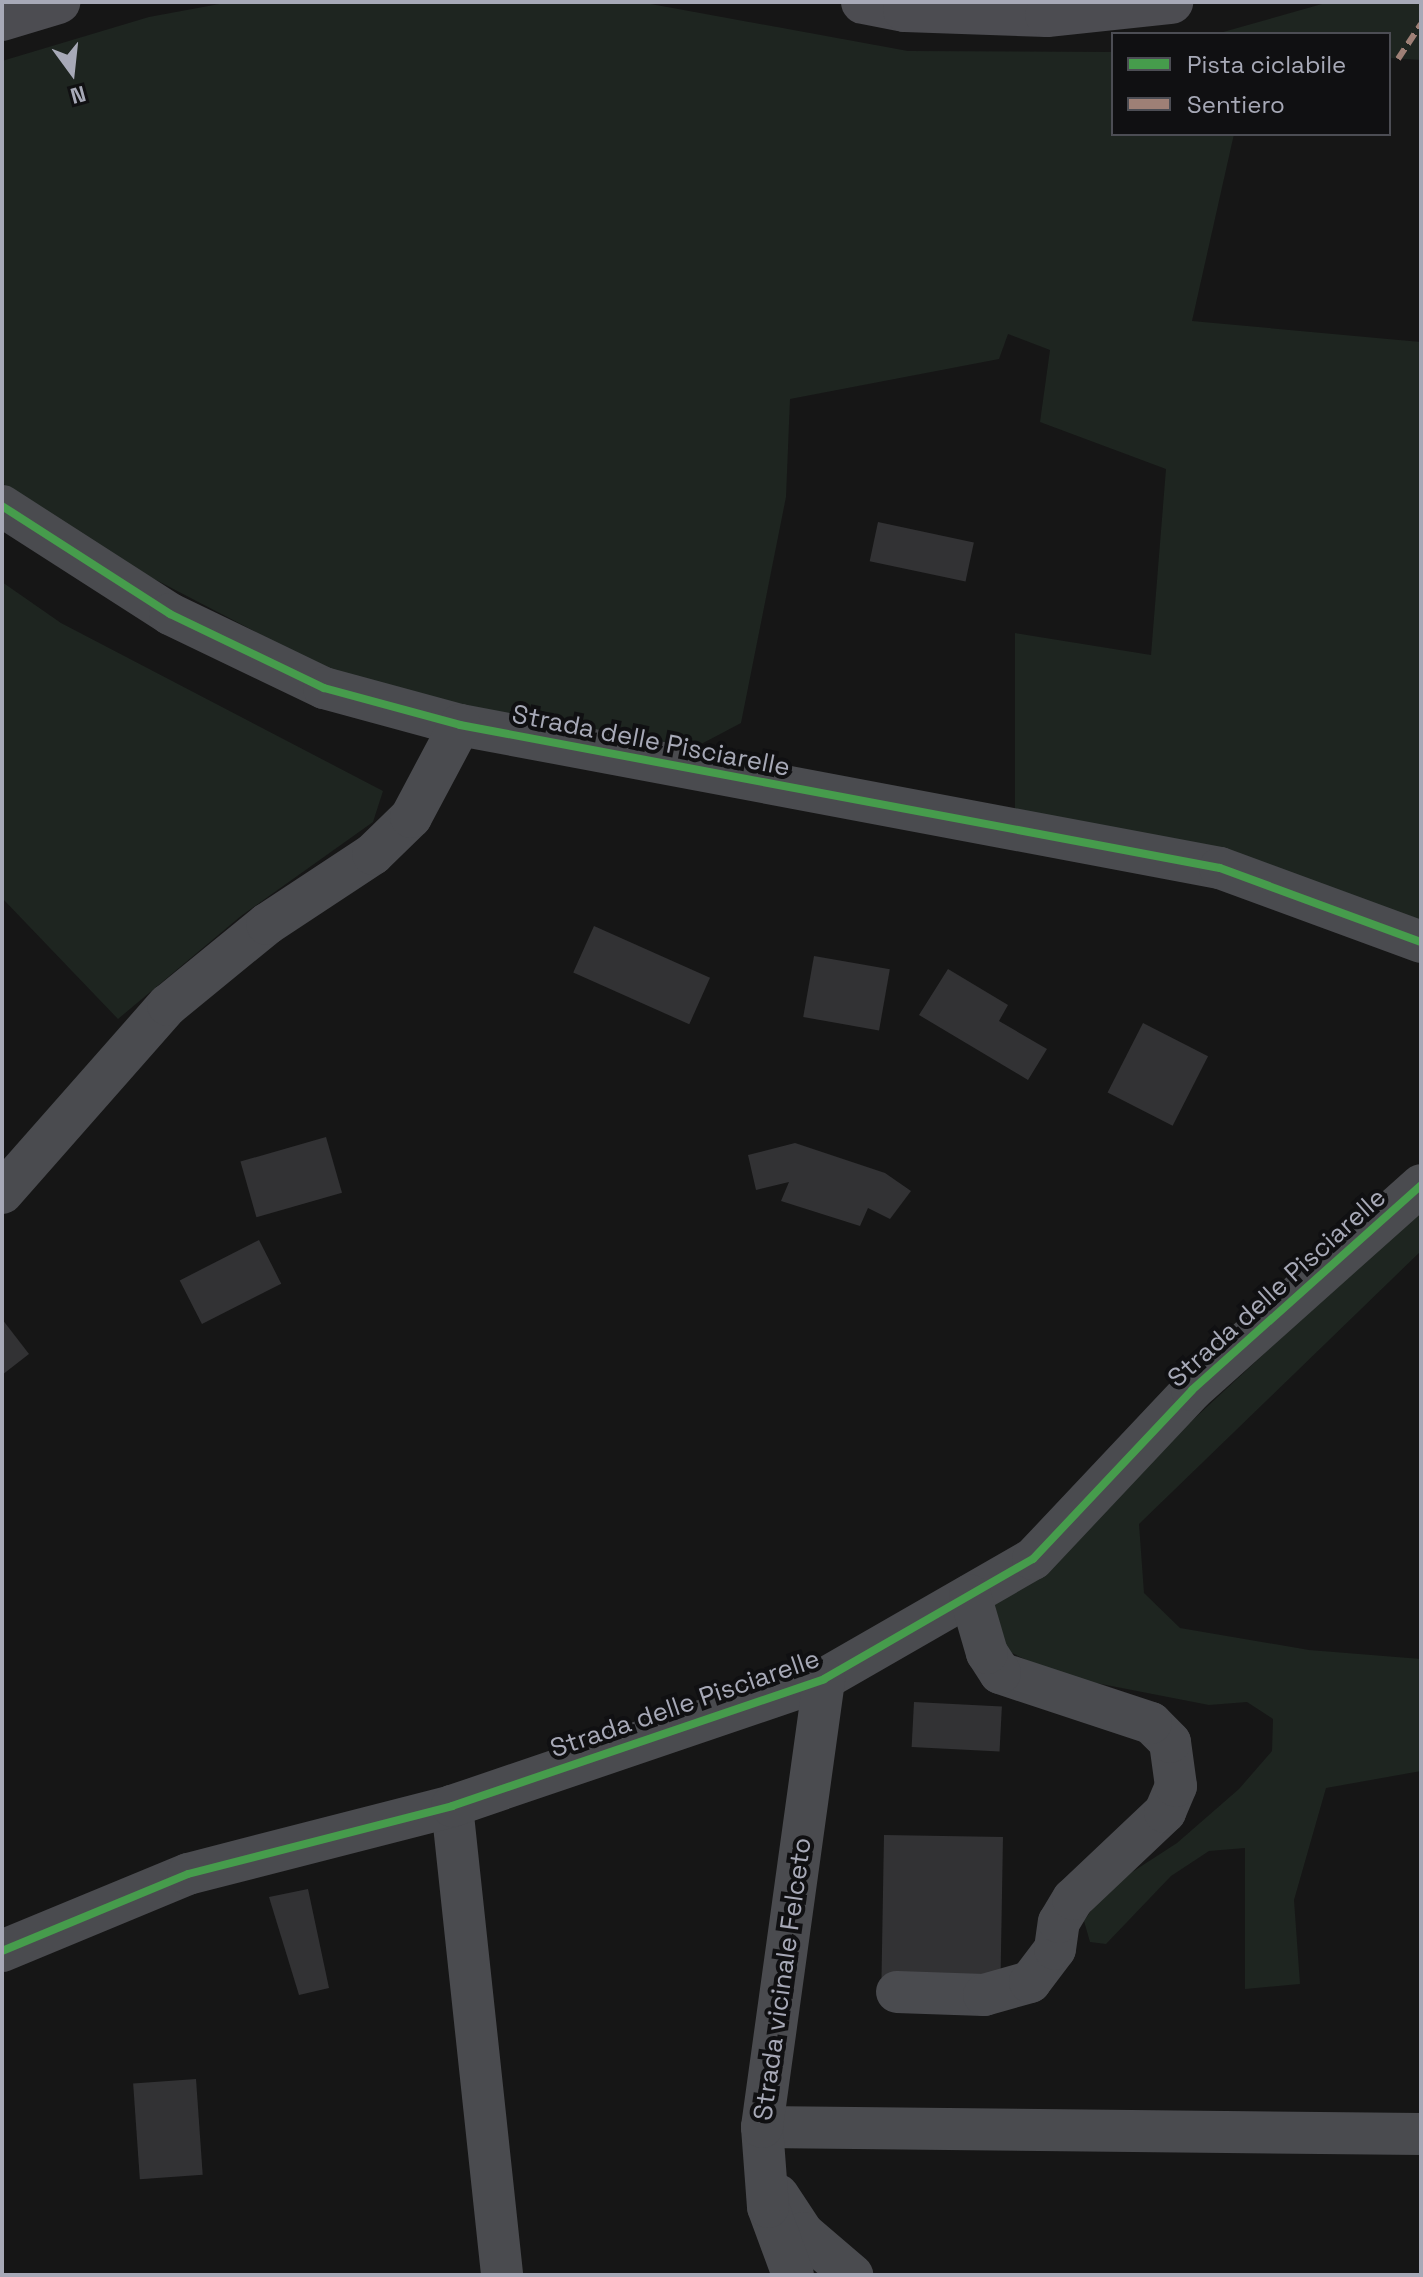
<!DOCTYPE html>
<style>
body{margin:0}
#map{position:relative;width:1423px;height:2277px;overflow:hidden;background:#161616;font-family:"Space Grotesk",sans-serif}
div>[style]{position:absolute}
.green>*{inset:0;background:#1e2520}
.building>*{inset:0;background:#323234;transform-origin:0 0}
.minor>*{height:42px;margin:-21px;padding:0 21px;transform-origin:21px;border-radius:21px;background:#4a4b4f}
.major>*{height:44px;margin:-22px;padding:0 22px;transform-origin:22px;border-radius:22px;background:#4c4c51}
.quiet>*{height:6px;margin-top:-3px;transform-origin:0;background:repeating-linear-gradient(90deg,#9e8076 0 12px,transparent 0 18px)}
.cycleway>*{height:8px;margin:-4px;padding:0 4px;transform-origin:4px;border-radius:4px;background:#469c4c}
span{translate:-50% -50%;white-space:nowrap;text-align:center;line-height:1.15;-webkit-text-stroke:8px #101012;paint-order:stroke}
.street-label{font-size:26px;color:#a7a9b7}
.frame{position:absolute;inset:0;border:4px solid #a7a9b7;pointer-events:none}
.legend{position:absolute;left:1111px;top:32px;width:280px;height:104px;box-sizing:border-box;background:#101012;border:2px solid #4c4d54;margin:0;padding:10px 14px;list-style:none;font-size:24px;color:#a7a9b7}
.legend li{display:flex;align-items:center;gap:16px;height:40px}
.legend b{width:40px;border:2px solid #4c4d54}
.north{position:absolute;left:32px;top:32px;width:80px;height:80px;-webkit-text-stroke:6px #101012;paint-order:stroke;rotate:165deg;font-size:22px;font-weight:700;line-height:32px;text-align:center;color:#a7a9b7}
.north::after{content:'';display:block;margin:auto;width:28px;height:36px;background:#a7a9b7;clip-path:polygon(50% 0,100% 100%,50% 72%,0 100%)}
</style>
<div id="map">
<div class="green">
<i style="clip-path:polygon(230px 2px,640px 2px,908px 51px,1113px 52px,1113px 134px,1234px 134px,1192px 321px,1421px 342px,1421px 930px,1015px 813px,1015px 633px,1151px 655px,1166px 469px,1040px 422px,1050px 350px,1008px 334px,999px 359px,790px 399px,786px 497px,741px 723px,688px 751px,350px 681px,135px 569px,2px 483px,2px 61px,149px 17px)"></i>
<i style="clip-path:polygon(1329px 2px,1421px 2px,1421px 60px,1389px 58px,1389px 34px,1216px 34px)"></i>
<i style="clip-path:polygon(2px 582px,61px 623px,383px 791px,373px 822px,241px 916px,118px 1019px,2px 898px)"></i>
<i style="clip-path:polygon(1421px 1208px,1421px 1251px,1139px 1524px,1144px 1593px,1180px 1628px,1309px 1650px,1421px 1659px,1421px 1771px,1326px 1788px,1294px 1900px,1300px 1984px,1245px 1989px,1245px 1848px,1209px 1851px,1171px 1876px,1106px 1944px,1090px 1942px,1084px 1921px,1106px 1889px,1177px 1843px,1239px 1789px,1272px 1751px,1273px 1719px,1247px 1702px,1209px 1705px,1060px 1676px,1010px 1652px,980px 1602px,1168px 1443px)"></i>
</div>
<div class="building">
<i style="left:878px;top:522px;width:98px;height:40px;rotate:12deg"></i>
<i style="left:594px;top:926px;width:127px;height:51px;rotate:24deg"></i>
<i style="left:814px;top:956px;width:77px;height:62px;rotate:10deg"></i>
<i style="clip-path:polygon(948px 969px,1008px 1005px,999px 1021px,1047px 1049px,1028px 1080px,919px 1015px)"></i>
<i style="left:1143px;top:1023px;width:73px;height:78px;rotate:27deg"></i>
<i style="left:326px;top:1137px;width:58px;height:89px;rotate:74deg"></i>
<i style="clip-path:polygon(795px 1143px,885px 1173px,911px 1191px,890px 1219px,868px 1208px,860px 1226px,781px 1201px,789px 1182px,756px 1190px,748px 1155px)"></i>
<i style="left:259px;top:1240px;width:49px;height:89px;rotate:63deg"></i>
<i style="clip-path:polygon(2px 1319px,29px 1354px,2px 1375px)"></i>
<i style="left:914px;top:1702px;width:88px;height:45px;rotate:3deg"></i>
<i style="left:884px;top:1835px;width:119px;height:143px;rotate:1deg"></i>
<i style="clip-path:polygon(308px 1889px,329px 1988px,299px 1995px,269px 1897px)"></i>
<i style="left:196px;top:2079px;width:96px;height:63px;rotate:86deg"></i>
</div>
<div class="minor">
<i style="left:2px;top:506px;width:200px;rotate:32.7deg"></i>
<i style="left:170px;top:614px;width:171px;rotate:25.7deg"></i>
<i style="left:324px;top:688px;width:141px;rotate:15.2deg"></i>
<i style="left:460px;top:725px;width:773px;rotate:10.66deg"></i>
<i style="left:1220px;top:868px;width:214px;rotate:20.2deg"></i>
<i style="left:2px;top:1193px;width:251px;rotate:-48.6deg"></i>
<i style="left:168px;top:1005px;width:128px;rotate:-39.3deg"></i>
<i style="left:267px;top:924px;width:127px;rotate:-33.4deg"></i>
<i style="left:373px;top:854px;width:53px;rotate:-44.2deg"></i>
<i style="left:411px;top:817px;width:104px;rotate:-62deg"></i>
<i style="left:452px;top:1806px;width:472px;rotate:83.9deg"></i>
<i style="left:2px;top:1951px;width:201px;rotate:-22.5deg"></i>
<i style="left:188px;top:1874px;width:273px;rotate:-14.4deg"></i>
<i style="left:452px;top:1806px;width:393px;rotate:-18.8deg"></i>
<i style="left:824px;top:1679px;width:241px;rotate:-29.9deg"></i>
<i style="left:1033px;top:1559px;width:232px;rotate:-46.7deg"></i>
<i style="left:1192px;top:1390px;width:307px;rotate:-41.8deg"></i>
<i style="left:897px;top:1992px;width:87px;rotate:2deg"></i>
<i style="left:984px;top:1995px;width:48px;rotate:-15.8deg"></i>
<i style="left:1030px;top:1982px;width:41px;rotate:-52.9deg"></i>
<i style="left:1055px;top:1949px;width:27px;rotate:-82deg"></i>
<i style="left:1059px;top:1922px;width:27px;rotate:-59deg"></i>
<i style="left:1073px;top:1899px;width:127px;rotate:-43.4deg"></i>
<i style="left:1165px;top:1812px;width:28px;rotate:-67deg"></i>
<i style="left:1176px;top:1786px;width:44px;rotate:-97.8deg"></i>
<i style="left:1170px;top:1742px;width:27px;rotate:-135deg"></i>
<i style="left:1151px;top:1723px;width:159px;rotate:-161.7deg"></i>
<i style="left:1000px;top:1673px;width:24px;rotate:-123deg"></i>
<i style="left:987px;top:1653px;width:60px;rotate:-106.3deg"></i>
<i style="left:762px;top:2127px;width:659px;rotate:0.61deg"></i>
<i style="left:778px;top:2195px;width:45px;rotate:56.7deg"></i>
<i style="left:803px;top:2233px;width:65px;rotate:40.6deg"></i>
<i style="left:793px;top:2275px;width:72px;rotate:-110.2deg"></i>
<i style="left:768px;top:2207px;width:80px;rotate:-94.3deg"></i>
<i style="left:762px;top:2127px;width:452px;rotate:-82.1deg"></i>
</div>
<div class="major">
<i style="left:863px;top:2px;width:43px;rotate:10.8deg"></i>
<i style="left:905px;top:10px;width:142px;rotate:2deg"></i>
<i style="left:1047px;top:15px;width:125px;rotate:-6deg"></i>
<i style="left:2px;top:19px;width:59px;rotate:-16.9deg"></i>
</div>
<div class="quiet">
<i style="left:1398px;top:59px;width:42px;rotate:-56.7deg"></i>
</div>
<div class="cycleway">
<i style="left:2px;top:506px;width:200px;rotate:32.7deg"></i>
<i style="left:170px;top:614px;width:171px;rotate:25.7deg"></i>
<i style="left:324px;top:688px;width:141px;rotate:15.2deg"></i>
<i style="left:460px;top:725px;width:773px;rotate:10.66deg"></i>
<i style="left:1220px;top:868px;width:214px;rotate:20.2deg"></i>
<i style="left:2px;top:1951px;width:201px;rotate:-22.5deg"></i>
<i style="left:188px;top:1874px;width:273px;rotate:-14.4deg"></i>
<i style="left:452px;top:1806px;width:393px;rotate:-18.8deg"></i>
<i style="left:824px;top:1679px;width:241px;rotate:-29.9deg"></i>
<i style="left:1033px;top:1559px;width:232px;rotate:-46.7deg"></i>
<i style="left:1192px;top:1390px;width:307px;rotate:-41.8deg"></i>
</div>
<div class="street-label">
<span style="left:651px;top:741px;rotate:11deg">Strada delle Pisciarelle</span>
<span style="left:1277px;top:1288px;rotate:-42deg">Strada delle Pisciarelle</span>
<span style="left:685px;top:1704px;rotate:-19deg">Strada delle Pisciarelle</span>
<span style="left:783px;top:1979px;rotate:-82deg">Strada vicinale Felceto</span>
</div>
<div class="frame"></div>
<ul class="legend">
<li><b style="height:10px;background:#469c4c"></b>Pista ciclabile</li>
<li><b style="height:10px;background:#9e8076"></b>Sentiero</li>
</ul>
<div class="north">N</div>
</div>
